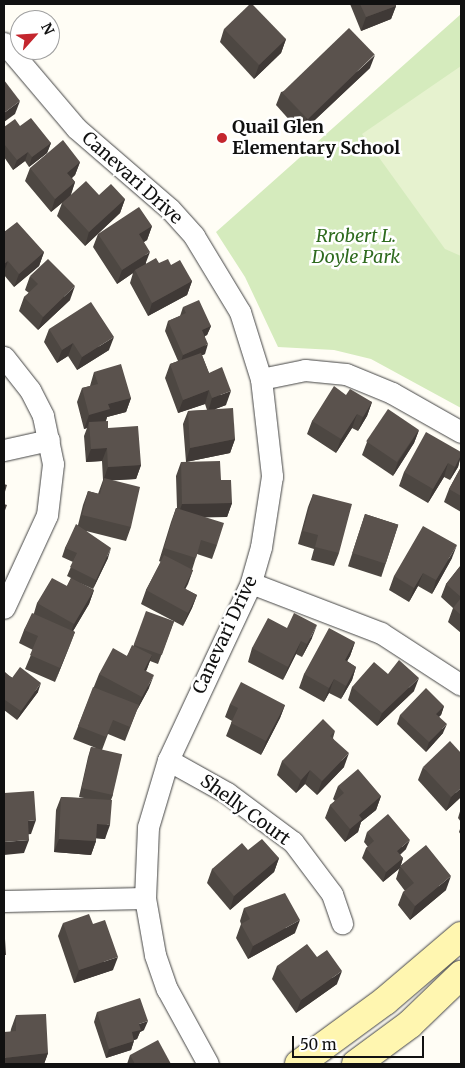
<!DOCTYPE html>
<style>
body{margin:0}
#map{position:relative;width:465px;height:1068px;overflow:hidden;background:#fffdf5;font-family:Merriweather,serif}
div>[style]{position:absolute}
.green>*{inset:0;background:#d5ebbd}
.pitch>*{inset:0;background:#e6f2cf}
.roads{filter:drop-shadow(0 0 1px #444) drop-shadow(0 0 1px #444)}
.street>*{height:21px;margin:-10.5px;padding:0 10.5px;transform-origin:10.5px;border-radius:10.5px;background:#fff}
.secondary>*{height:28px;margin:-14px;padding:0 14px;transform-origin:14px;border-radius:14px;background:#fff6b0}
.wall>*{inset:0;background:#4d4742;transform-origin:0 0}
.shaded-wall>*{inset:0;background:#3f3936}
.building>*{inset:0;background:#5a524d;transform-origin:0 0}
.dots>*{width:14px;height:14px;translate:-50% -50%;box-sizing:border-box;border:2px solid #fff;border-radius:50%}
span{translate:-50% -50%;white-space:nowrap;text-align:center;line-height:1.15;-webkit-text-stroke:5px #fff;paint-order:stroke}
.poi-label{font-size:18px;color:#111;font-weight:700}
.left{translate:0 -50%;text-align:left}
.street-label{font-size:18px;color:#111}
.park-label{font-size:18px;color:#2f6b1f;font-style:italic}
.frame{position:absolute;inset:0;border:5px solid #111;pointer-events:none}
.north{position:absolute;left:10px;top:10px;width:50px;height:50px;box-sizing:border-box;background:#fff;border:1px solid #a0a0a0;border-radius:50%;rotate:64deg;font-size:14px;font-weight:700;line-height:20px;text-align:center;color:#111}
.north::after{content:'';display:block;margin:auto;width:18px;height:22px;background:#c4262e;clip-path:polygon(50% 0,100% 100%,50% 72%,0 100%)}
.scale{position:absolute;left:292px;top:1036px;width:132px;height:22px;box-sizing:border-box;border:2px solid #111;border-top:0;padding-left:6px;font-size:15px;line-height:18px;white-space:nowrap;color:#111;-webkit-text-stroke:4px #fff;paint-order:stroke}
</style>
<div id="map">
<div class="green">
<i style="clip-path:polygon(461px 14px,461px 408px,371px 359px,334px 350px,278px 347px,245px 277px,216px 232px)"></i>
</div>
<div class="pitch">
<i style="clip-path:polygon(461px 66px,461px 256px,445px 249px,362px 134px)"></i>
</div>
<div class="roads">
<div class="street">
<i style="left:4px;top:43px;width:111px;rotate:49.7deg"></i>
<i style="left:76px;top:128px;width:124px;rotate:40.8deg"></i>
<i style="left:170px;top:209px;width:36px;rotate:48deg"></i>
<i style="left:194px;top:236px;width:89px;rotate:58.8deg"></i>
<i style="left:240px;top:312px;width:70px;rotate:72.6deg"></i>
<i style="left:261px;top:379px;width:98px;rotate:83.5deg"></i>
<i style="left:272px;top:476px;width:72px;rotate:98.8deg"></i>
<i style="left:261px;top:547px;width:37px;rotate:106deg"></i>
<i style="left:251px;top:583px;width:195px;rotate:115.1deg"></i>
<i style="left:168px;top:760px;width:70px;rotate:106.6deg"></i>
<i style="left:148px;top:827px;width:71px;rotate:92.4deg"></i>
<i style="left:145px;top:898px;width:58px;rotate:80deg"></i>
<i style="left:155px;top:955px;width:36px;rotate:71deg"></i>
<i style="left:167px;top:989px;width:85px;rotate:61.3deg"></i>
<i style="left:4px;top:357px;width:42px;rotate:51.8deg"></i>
<i style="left:30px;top:390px;width:29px;rotate:63deg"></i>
<i style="left:43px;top:416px;width:49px;rotate:78.2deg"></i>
<i style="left:53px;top:464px;width:51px;rotate:96.7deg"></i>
<i style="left:47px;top:515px;width:102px;rotate:114.8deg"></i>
<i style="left:261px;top:379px;width:45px;rotate:-11.6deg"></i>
<i style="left:305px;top:370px;width:41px;rotate:5.6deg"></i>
<i style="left:346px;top:374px;width:50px;rotate:22.4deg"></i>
<i style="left:392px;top:393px;width:79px;rotate:29.5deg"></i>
<i style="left:4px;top:450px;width:46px;rotate:-12.5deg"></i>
<i style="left:251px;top:583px;width:139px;rotate:21deg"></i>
<i style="left:381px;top:633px;width:95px;rotate:33deg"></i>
<i style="left:168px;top:760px;width:68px;rotate:29.2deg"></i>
<i style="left:227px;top:793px;width:82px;rotate:36.6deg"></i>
<i style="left:293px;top:842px;width:65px;rotate:53.1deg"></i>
<i style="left:332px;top:894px;width:31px;rotate:71deg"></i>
<i style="left:4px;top:901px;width:141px;rotate:-1.2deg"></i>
</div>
<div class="secondary">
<i style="left:299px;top:1064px;width:107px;rotate:-36.2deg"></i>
<i style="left:385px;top:1001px;width:100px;rotate:-40.5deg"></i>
<i style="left:356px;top:1064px;width:67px;rotate:-36.5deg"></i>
<i style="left:410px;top:1024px;width:71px;rotate:-43.9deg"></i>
</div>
</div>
<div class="wall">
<i style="clip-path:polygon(350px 4px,396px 4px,396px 6px,391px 19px,361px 31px)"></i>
<i style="clip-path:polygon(224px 29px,286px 39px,281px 53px,254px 79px,220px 42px)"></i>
<i style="clip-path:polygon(370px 68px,301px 133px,276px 105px,281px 92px)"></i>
<i style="clip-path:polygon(20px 126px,51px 143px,47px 153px,29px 167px,25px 161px,13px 170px,4px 157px,4px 127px)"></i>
<i style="clip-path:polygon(80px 162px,75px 175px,72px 178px,75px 182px,71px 195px,99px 195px,125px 199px,120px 213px,85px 246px,57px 216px,62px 203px,63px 202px,51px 212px,25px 181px,30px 168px)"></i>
<i style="clip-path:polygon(152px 226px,147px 240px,144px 242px,146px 264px,159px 263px,171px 265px,192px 281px,187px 295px,148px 316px,130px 283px,133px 273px,117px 284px,93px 247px,98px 234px)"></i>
<i style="clip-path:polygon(4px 232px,44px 252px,39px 266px,14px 287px,4px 275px)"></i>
<i style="clip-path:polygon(30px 276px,70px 300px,38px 330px,19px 311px,24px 297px,29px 293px,25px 290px)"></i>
<i style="clip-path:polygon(183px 307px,211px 326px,207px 335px,205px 336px,205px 354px,202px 355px,209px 373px,226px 405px,215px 409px,235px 439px,230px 453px,186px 462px,183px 424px,188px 411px,207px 410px,205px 404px,178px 413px,165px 378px,170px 364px,178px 361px,165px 331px,168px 321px,180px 316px)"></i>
<i style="clip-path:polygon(49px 329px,109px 350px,77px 370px,68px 356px,57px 363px,44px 342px)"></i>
<i style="clip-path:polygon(94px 372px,131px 398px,126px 412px,107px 417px,106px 421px,108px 428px,141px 465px,136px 479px,112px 480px,131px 527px,126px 541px,86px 531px,108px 558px,93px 589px,80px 583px,94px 590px,89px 604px,73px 631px,75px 632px,55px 682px,25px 669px,33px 650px,19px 643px,24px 630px,34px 613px,37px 603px,67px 586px,71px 578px,67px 576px,73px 562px,62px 557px,65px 548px,78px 525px,83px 505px,88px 491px,98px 494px,103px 480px,102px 461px,86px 462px,84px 436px,87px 428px,84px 429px,77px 402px,82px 388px,90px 386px)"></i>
<i style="clip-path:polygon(346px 395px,372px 402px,367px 416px,358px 431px,352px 428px,336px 453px,307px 434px,312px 421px)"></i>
<i style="clip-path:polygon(419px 430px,414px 443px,393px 476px,362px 455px,367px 442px)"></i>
<i style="clip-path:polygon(461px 452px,461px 456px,458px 467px,450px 480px,444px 477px,428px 503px,399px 486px,404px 472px)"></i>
<i style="clip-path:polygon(181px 462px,221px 480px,232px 503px,227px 517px,205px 517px,217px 545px,212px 559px,197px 554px,192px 570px,193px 570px,185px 589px,197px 595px,192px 608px,183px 626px,141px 604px,146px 590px,161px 562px,159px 561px,171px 522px,176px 508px,177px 508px,176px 476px)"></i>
<i style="clip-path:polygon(461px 467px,461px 512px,444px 502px,449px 489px)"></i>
<i style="clip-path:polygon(313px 494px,339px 553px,334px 566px,311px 560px,314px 549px,298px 544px,308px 507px)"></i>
<i style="left:365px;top:514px;width:35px;height:55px;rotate:18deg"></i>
<i style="clip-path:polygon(452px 558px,432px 594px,418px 586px,409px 602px,389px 590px,394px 576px)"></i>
<i style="clip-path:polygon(461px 565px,461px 633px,448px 622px,453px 608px,441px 597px,446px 584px)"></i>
<i style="clip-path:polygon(174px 621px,158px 664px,150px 661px,146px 671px,149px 688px,137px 710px,125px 741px,108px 734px,102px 750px,113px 795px,111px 800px,105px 839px,96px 838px,96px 841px,91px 855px,54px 852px,56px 810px,61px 797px,84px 798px,79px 797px,88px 757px,91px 747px,96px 748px,73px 739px,99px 674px,127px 656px,134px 645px)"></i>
<i style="clip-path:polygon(287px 628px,312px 638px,302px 657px,296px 654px,283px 680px,248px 662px,252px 648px)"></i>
<i style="clip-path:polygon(355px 642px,350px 656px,347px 661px,356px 667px,352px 680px,341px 699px,329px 693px,324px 702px,299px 688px,304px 674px)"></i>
<i style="clip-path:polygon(4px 673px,38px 692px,17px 720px,4px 710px)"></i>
<i style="clip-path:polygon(388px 674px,414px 691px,377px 726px,348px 700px,352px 687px)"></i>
<i style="clip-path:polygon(230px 704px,285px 705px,280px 718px,261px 755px,226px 736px,232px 721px,225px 717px)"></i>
<i style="clip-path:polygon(444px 706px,441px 715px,439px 716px,443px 733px,426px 752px,397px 724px,400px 715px)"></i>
<i style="clip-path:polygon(335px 731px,333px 738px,344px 767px,317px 795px,305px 784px,296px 793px,277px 775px,282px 761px)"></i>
<i style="clip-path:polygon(423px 767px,461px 797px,446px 811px,418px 780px)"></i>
<i style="clip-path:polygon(338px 786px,381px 796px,376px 810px,361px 822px,358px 832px,345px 842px,325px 818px,330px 805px,335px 801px,333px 799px)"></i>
<i style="clip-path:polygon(461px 808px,461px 822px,458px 818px)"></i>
<i style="clip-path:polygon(461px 826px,461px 835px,459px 832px)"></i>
<i style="clip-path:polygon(367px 832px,406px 849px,400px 855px,403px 858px,400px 868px,383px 882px,362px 858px,366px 848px,368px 847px,364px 842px)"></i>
<i style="clip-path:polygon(248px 850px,279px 858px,274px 872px,230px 910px,207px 883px,212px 869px)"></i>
<i style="clip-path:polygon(400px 866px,446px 890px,410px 920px,398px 905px,403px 892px,405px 891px,396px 879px)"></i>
<i style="clip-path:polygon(244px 908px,295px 933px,248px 959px,236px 938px,241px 924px,240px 921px)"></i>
<i style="clip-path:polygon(63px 923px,113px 970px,74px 983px,58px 936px)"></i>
<i style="clip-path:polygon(317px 957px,337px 984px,296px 1013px,272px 979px,277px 966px)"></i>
<i style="clip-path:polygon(97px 1012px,144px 1030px,140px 1032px,137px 1039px,134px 1040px,131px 1050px,106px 1058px,94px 1022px)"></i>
<i style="clip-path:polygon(16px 1015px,48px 1053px,44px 1064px,4px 1064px,11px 1029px)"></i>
<i style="clip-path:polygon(130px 1055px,171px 1064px,127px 1064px)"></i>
</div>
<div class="shaded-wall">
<i style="clip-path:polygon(396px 6px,391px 19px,361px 31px,366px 17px)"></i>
<i style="clip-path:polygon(286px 39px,281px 53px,254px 79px,259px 65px)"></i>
<i style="clip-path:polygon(375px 55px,370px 68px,301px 133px,306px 119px)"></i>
<i style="clip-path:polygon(20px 101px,15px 114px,4px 122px,4px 113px)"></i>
<i style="clip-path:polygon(51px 143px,47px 153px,29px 167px,32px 157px)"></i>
<i style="clip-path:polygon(28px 152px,25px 161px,13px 170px,17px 160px)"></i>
<i style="clip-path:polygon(80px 162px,75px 175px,62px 186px,67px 173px)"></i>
<i style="clip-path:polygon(75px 182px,70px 196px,51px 212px,55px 199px)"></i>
<i style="clip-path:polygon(125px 199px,120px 213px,85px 246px,89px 232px)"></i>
<i style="clip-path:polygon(152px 226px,147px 240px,134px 248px,139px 234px)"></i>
<i style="clip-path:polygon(44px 252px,39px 266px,14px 287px,19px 274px)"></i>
<i style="clip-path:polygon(150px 252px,145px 265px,135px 270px,133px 273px,117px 284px,122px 270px)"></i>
<i style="clip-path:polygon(8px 261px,4px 272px,4px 264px)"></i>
<i style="clip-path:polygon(192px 281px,187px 295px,148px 316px,152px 303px)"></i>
<i style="clip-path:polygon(75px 286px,70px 300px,38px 330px,43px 317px)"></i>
<i style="clip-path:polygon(211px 326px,207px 335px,198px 339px,202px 330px)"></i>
<i style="clip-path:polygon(114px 337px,109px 350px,77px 370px,82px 357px)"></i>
<i style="clip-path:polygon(73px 343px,68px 356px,57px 363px,62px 350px)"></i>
<i style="clip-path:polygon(208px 344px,205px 354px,180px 365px,183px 355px)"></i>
<i style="clip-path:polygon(209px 390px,205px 404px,178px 413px,183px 400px)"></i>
<i style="clip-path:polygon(231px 391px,226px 405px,208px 412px,212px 398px)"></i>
<i style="clip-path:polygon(131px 398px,126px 412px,107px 417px,105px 423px,89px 422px,87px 428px,84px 429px,89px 415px,108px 404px)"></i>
<i style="clip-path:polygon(372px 402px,367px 416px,358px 431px,363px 417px)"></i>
<i style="clip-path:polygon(357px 414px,352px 428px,336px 453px,341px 439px)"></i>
<i style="clip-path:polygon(419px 430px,414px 443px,393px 476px,398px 462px)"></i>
<i style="clip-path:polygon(235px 439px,230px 453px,186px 462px,190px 448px)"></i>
<i style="clip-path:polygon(107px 448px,102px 461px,86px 462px,91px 449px)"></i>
<i style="clip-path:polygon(461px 455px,458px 467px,450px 480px,455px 467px)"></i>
<i style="clip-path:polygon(448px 463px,444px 477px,428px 503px,433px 489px)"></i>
<i style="clip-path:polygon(141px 465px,136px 479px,103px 481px,108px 467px)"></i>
<i style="clip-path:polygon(232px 503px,227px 517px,177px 518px,182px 504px)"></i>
<i style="clip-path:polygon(457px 545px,452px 558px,432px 594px,436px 580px)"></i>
<i style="clip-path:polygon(111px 548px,108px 558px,93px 589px,96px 580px)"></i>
<i style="clip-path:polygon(193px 570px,188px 584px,179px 601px,184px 588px)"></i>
<i style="clip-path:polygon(423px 573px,418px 586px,409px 602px,414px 588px)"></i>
<i style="clip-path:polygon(94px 590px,89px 604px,69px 638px,74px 624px)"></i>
<i style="clip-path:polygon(197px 595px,192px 608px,183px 626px,188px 613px)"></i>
<i style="clip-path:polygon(317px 625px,312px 638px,302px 657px,307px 644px)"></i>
<i style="clip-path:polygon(75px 632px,70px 645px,55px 682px,60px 668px)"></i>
<i style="clip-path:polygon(301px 641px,296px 654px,283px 680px,288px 667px)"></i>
<i style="clip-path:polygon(355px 642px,350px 656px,340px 674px,345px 660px)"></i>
<i style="clip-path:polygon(152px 655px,147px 669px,139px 683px,144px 670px)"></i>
<i style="clip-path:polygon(356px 667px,352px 680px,341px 699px,346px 686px)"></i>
<i style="clip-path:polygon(154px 675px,149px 688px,137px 710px,142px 697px)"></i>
<i style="clip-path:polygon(419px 678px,414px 691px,377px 726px,382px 713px)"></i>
<i style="clip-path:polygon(334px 679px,329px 693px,324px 702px,329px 688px)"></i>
<i style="clip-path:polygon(41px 683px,38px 692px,17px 720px,21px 711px)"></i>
<i style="clip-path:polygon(285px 705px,280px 718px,261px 755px,266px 741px)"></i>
<i style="clip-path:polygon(444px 706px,441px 715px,433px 723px,436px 714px)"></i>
<i style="clip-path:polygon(447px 724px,443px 733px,426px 752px,429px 742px)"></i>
<i style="clip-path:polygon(349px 753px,344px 767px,317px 795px,322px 781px)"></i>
<i style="clip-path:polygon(310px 770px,305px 784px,296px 793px,301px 780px)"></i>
<i style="clip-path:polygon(461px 788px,461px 797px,446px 811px,451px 797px)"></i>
<i style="clip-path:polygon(381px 796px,376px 810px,361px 822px,358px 832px,345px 842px,350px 829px,359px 815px)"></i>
<i style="clip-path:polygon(36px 820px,31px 834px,23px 835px,28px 821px)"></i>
<i style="clip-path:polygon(97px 824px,110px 825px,105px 839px,92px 838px)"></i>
<i style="clip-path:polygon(59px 839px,96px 841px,91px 855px,54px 852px)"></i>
<i style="clip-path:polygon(29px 840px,24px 853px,4px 855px,4px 842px)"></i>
<i style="clip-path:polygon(410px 840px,406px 849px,393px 860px,397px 851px)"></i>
<i style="clip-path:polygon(279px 858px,274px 872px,230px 910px,234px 896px)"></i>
<i style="clip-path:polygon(403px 858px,400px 868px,383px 882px,386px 872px)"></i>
<i style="clip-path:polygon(451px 876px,446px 890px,410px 920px,415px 906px)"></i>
<i style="clip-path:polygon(300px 920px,295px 933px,248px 959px,253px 946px)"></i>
<i style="clip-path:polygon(118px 957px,113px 970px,74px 983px,79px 970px)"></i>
<i style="clip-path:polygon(342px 971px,337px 984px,296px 1013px,301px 1000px)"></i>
<i style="clip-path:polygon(148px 1021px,144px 1030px,140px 1032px,137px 1039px,128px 1042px,132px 1032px,139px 1024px)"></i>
<i style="clip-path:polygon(134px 1041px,131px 1050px,106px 1058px,109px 1049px)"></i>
<i style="clip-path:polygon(48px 1053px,44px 1064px,4px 1064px,4px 1058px)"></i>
</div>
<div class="building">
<i style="clip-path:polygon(250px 4px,252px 4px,286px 39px,259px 65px,224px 29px)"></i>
<i style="clip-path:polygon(360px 4px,396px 4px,396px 6px,366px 17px)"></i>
<i style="left:349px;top:28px;width:37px;height:93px;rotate:46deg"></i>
<i style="clip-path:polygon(4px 80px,20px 101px,4px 113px)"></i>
<i style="clip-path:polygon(31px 118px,51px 143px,32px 157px,28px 152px,17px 160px,4px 144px,4px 127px,15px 119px,20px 126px)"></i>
<i style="clip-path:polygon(63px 140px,80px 162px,67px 173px,75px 182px,55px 199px,30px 168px)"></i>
<i style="clip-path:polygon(86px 181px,99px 195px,111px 184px,125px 199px,89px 232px,62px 203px)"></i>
<i style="clip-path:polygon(139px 207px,152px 226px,139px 234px,150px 252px,122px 270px,98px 234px)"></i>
<i style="clip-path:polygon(17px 222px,44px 252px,19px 274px,8px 261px,4px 264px,4px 232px)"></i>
<i style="clip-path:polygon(156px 258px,159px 263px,168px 259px,171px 265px,180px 260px,192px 281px,152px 303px,135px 270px)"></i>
<i style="clip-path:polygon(48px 259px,75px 286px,43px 317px,24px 297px,38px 284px,30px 276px)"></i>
<i style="clip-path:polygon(199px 300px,211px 326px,202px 330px,208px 344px,183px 355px,168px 321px,186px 313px,183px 307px)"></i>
<i style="clip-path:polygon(91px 302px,114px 337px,82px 357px,73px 343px,62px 350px,49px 329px)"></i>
<i style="clip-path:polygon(201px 353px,209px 373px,222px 367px,231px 391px,212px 398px,209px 390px,183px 400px,170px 364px)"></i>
<i style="clip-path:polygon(121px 364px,131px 398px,108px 404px,110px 409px,89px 415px,82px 388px,98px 384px,94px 372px)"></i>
<i style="clip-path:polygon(334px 386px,346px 395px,350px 389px,372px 402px,363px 417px,357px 414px,341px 439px,312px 421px)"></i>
<i style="clip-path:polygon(233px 408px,235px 439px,190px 448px,188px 411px)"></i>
<i style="left:388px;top:409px;width:37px;height:39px;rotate:34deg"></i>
<i style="clip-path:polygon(108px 421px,108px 428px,138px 426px,141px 465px,108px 467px,107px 448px,91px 449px,89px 422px)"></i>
<i style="clip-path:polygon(426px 432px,461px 452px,461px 455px,455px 467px,448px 463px,433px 489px,404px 472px)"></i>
<i style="clip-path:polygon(220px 461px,221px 480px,231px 480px,232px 503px,182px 504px,181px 462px)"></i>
<i style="clip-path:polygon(461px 467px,461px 496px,449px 489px)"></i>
<i style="clip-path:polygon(104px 478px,140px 487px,131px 527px,82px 515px,88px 491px,100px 494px)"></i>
<i style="clip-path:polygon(4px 484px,7px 485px,4px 495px)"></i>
<i style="clip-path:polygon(313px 494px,352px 504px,339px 553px,315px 547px,318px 535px,303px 531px)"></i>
<i style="clip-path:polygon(4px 504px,7px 505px,4px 513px)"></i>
<i style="clip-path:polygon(176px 508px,224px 523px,217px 545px,201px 540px,196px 558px,164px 548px)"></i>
<i style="left:365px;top:514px;width:35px;height:41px;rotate:18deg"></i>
<i style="clip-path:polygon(76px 524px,111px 548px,96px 580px,70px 567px,77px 553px,65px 548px)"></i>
<i style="clip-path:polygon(423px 526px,457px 545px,436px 580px,423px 573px,414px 588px,394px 576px)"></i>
<i style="clip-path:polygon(164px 555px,193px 570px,184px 588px,197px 595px,188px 613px,146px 590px)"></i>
<i style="clip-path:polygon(461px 565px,461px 597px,446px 584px)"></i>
<i style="clip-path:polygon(52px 578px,67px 586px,71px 578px,94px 590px,74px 624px,37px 603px)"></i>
<i style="clip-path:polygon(461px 598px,461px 615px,453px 608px)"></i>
<i style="left:146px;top:611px;width:30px;height:36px;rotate:20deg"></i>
<i style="clip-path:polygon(32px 613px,75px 632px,60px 668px,30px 655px,38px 636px,24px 630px)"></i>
<i style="clip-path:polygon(294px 613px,317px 625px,307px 644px,301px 641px,288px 667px,252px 648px,268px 618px,287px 628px)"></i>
<i style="clip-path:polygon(329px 628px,355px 642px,345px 660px,356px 667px,346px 686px,334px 679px,329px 688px,304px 674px)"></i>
<i style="clip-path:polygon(132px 645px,152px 655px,144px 670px,154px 675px,142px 697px,99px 674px,113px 648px,127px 656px)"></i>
<i style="clip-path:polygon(399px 660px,419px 678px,382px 713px,352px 687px,374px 662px,388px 674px)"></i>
<i style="clip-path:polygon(20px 667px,41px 683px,21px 711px,5px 700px,4px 702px,4px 673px,5px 672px,12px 678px)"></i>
<i style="clip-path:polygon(241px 682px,285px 705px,266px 741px,231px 723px,238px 708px,230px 704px)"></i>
<i style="clip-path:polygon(93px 687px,139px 705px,130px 727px,113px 720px,106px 737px,78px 726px)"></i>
<i style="clip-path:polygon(426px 688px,444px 706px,436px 714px,447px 724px,429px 742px,400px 715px)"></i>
<i style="clip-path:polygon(323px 719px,335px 731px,330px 736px,349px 753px,322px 781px,310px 770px,301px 780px,282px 761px)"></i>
<i style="clip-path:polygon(450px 741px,461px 753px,461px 788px,451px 797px,423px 767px)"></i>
<i style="left:91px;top:747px;width:32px;height:42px;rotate:13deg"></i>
<i style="clip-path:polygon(358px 769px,381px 796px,359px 815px,362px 819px,350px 829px,330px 805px,344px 793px,338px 786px)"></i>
<i style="clip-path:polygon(34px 791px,36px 820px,28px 821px,29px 840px,4px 842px,4px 793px)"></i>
<i style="clip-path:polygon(61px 797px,112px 800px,110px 825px,97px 824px,96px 841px,59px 839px)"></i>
<i style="clip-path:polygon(388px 814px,410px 840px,397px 851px,403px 858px,386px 872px,366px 848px,374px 841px,367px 832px)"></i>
<i style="clip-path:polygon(262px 839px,279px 858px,234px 896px,212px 869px,242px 843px,248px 850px)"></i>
<i style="clip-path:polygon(426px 845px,451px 876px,415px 906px,403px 892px,414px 883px,400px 866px)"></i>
<i style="clip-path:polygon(285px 893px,300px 920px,253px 946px,241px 924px,250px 919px,244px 908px)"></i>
<i style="clip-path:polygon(89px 914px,93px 924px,105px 920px,118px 957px,79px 970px,63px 923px)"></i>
<i style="clip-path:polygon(4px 924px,6px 955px,4px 955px)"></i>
<i style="clip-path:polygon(307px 944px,317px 957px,327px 950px,342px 971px,301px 1000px,277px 966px)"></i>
<i style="clip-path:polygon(140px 998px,148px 1021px,139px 1024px,141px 1030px,132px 1032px,134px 1041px,109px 1049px,97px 1012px)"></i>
<i style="clip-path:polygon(46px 1014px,48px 1053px,4px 1058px,4px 1032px,16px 1031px,16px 1015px)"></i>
<i style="clip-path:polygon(158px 1040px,171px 1064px,135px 1064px,130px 1055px)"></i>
</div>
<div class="dots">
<i style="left:222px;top:138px;background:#c4262e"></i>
</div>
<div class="poi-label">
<span class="left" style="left:232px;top:138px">Quail Glen<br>Elementary School</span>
</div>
<div class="street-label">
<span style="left:132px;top:178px;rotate:42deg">Canevari Drive</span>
<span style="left:225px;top:635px;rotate:-65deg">Canevari Drive</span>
<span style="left:245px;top:810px;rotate:36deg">Shelly Court</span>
</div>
<div class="park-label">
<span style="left:356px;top:247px">Rrobert L.<br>Doyle Park</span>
</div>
<div class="frame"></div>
<div class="north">N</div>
<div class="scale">50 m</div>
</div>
